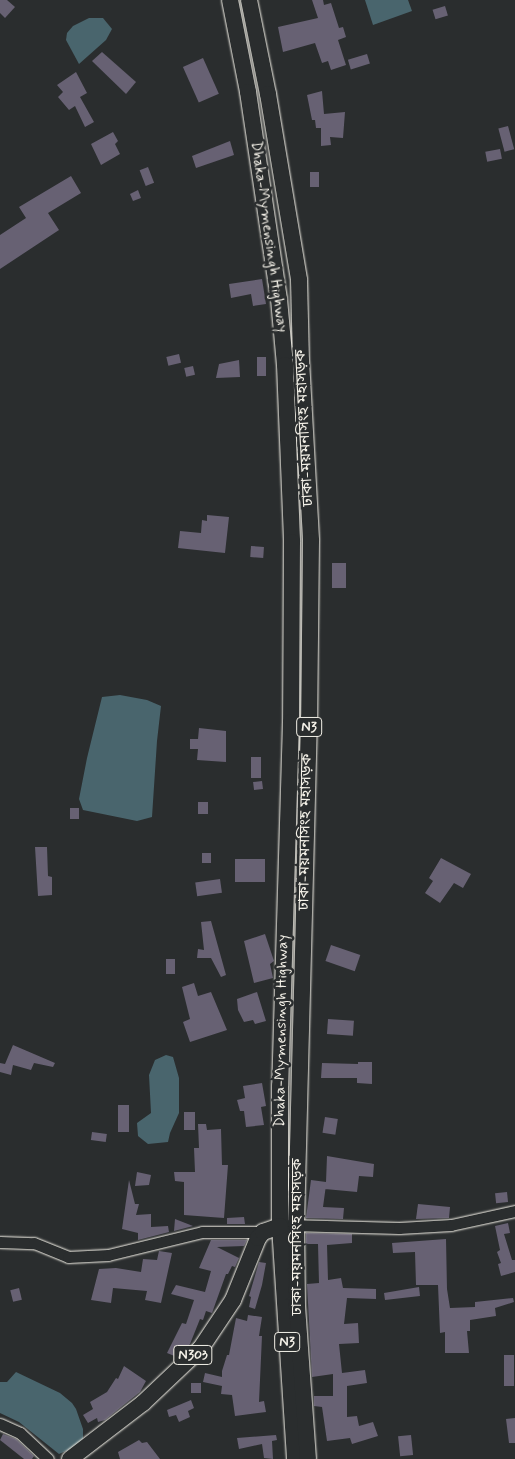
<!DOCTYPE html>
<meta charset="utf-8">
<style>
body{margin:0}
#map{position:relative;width:515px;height:1459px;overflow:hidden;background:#2a2d2e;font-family:Mynerve,"Noto Sans Bengali",sans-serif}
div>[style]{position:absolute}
.water>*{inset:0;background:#49656d}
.building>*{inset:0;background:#676173;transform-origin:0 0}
.roads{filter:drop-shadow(0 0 1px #f4f1e8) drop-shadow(0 0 1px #f4f1e8)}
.minor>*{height:11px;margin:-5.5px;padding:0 5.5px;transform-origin:5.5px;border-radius:5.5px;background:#2a2d2e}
.highway>*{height:16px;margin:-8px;padding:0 8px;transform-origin:8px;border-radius:8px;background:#2a2d2e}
span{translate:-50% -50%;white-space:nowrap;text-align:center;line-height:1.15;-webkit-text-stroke:5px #2a2d2e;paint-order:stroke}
.shield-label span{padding:1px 4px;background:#2a2d2e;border:1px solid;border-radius:4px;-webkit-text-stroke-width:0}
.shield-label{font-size:14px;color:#f4f1e8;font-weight:700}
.street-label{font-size:15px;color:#f4f1e8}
</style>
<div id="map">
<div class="water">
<i style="clip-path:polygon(365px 0,408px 0,412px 11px,373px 25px)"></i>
<i style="clip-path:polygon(89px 18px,103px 18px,112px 29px,106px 40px,79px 64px,66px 40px,67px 33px,73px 26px)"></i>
<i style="clip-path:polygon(120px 695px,147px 700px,161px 706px,157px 741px,152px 817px,137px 821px,83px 810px,79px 799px,87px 758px,102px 697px)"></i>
<i style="clip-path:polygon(166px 1055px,173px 1057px,179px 1078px,179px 1113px,170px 1133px,168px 1142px,148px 1144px,138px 1136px,137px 1123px,151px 1113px,149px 1075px,155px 1060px)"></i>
<i style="clip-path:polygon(16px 1372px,60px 1393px,72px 1403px,76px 1409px,83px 1429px,83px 1440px,80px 1445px,59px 1454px,19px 1422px,0 1413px,0 1382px,7px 1382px)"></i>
</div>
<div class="building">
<i style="clip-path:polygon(0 0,7px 0,15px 7px,5px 18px,0 13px)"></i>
<i style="clip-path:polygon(312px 0,323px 0,324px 5px,331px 3px,339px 28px,343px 27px,346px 37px,338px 40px,346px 65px,331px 70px,328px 61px,322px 63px,315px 43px,283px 52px,278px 27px,318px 18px)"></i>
<i style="left:445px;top:6px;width:10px;height:13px;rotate:73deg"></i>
<i style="clip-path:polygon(102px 52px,136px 82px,126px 94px,92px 61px)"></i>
<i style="left:367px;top:54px;width:10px;height:20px;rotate:73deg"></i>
<i style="left:203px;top:58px;width:39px;height:22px;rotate:66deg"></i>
<i style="clip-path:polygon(76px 72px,87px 93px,80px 97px,94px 122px,85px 127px,75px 106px,69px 110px,58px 97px,63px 92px,57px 85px)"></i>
<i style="clip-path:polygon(322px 91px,324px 114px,345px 112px,343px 138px,330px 137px,331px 145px,321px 146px,321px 128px,316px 128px,315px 120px,312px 120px,307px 95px)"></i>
<i style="left:508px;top:126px;width:24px;height:10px;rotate:75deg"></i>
<i style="clip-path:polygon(113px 132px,118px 141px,115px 144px,120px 154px,101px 165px,91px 144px)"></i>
<i style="clip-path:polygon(230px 141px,234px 155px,196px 168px,192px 156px)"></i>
<i style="left:500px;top:149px;width:10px;height:15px;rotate:79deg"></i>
<i style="left:148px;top:167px;width:17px;height:9px;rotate:69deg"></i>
<i style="left:310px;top:172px;width:9px;height:15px"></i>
<i style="clip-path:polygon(71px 176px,81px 193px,48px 213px,59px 230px,0 269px,0 235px,26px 218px,19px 207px)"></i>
<i style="clip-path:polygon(138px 190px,141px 198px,133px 201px,130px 194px)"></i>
<i style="clip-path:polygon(262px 279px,266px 304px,253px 306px,251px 294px,231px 298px,229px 284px)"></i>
<i style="left:179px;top:354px;width:9px;height:13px;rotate:77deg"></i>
<i style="left:257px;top:357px;width:9px;height:19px"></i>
<i style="clip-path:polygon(239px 360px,240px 377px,216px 378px,219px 364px)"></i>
<i style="left:193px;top:366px;width:9px;height:9px;rotate:77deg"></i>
<i style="clip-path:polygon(207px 515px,229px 517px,225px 553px,178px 548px,180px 531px,201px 533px,202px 520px,207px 521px)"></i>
<i style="left:251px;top:546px;width:13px;height:11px;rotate:4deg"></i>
<i style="left:332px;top:563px;width:14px;height:25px"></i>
<i style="clip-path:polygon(199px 728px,226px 731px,226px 762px,197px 760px,198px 749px,190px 749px,190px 739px,198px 739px)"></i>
<i style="left:251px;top:757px;width:10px;height:21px"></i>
<i style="left:262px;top:781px;width:8px;height:9px;rotate:83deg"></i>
<i style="left:198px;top:802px;width:10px;height:12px"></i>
<i style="left:79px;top:808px;width:11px;height:9px;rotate:90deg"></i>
<i style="clip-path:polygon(35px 847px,47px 847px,48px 876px,52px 877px,52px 895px,38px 896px)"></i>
<i style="left:202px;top:853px;width:9px;height:10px"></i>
<i style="clip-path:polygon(441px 858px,471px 874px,463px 888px,454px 883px,440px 903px,425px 893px,433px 881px,429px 878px)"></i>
<i style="left:235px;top:859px;width:30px;height:23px"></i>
<i style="left:220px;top:879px;width:14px;height:25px;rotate:82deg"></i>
<i style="clip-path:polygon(211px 921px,226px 975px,221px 977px,211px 958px,197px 958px,198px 949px,204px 950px,201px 922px)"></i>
<i style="clip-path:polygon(265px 934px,274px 961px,270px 964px,273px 978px,254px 983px,244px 941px)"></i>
<i style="left:331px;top:945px;width:31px;height:17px;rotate:19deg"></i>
<i style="left:166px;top:959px;width:9px;height:15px"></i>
<i style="clip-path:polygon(194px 983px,198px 996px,211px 992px,227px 1030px,190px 1042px,183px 1022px,190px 1019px,182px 987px)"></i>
<i style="clip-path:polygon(257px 992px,266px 1021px,255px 1024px,253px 1020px,244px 1022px,238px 1010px,237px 999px)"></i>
<i style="left:328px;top:1019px;width:26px;height:15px;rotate:4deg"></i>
<i style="clip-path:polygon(13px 1045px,55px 1063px,53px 1067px,34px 1063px,31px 1070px,13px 1065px,11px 1075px,0 1072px,0 1063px,5px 1064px)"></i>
<i style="clip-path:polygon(358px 1062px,372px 1062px,372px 1084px,357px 1083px,357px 1078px,321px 1078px,322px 1063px,358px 1064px)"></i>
<i style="clip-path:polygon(262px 1083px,266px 1106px,261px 1107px,264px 1125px,246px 1127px,244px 1111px,240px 1111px,237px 1100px,245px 1098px,243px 1086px)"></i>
<i style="left:118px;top:1105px;width:11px;height:27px"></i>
<i style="left:184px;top:1112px;width:11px;height:18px"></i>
<i style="left:325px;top:1117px;width:13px;height:16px;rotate:9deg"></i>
<i style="clip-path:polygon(198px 1124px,206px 1124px,207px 1130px,221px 1129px,222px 1165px,228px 1165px,224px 1218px,184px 1215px,184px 1182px,175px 1181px,174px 1172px,195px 1172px,194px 1148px,199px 1148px)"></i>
<i style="left:92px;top:1132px;width:15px;height:8px;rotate:8deg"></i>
<i style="clip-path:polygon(327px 1156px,374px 1164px,373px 1177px,359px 1176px,357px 1192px,325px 1189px,326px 1185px,323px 1207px,344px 1208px,343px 1219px,306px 1218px,311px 1180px,326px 1182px)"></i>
<i style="clip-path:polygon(137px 1172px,151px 1175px,149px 1185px,135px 1186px)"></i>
<i style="clip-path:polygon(129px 1180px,135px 1204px,139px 1204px,136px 1215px,151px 1214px,151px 1227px,168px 1226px,169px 1232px,138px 1240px,138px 1233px,122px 1229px)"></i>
<i style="left:507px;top:1192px;width:10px;height:12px;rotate:84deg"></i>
<i style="clip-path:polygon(418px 1204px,450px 1207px,449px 1218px,416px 1219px)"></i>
<i style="clip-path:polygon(244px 1217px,245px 1224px,227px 1224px,227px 1218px)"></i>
<i style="clip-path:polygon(175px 1219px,193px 1226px,174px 1231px)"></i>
<i style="clip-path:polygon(508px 1223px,510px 1233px,504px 1234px,512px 1260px,515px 1260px,515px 1272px,501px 1276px,498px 1264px,501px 1263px,497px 1252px,500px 1250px,495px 1226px)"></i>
<i style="clip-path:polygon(306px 1233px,352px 1234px,352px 1243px,327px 1245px,328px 1280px,341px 1278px,343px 1288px,376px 1289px,376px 1299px,347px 1298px,344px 1324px,358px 1323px,359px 1343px,339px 1344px,342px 1373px,365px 1370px,367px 1383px,347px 1386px,347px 1417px,357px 1416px,359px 1426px,373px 1422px,378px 1436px,352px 1444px,350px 1438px,327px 1441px,322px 1407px,314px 1406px,314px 1396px,333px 1396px,333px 1374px,312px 1377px,307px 1284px,319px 1283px,318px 1244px,306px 1244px)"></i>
<i style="clip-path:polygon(446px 1239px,447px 1289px,450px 1308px,475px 1307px,475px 1302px,513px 1298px,514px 1302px,495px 1308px,496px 1316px,470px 1320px,470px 1331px,467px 1331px,469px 1353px,445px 1353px,445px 1332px,440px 1333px,438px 1285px,416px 1285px,415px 1252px,393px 1253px,392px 1243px)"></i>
<i style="clip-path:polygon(211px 1240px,247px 1240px,244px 1246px,217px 1247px,239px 1258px,235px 1267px,232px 1266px,228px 1274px,226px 1274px,212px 1313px,206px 1311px,203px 1320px,200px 1319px,190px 1344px,177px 1357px,167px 1353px,182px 1323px,186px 1324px,194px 1300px,171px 1294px,176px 1285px,205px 1292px,211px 1271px,199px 1268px)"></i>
<i style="clip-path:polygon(159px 1251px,172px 1253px,161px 1303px,145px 1300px,147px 1291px,113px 1288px,111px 1303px,91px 1300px,99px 1269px,116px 1268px,141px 1272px,143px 1259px,157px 1260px)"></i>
<i style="clip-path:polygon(259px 1262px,266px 1263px,262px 1285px,255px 1309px,249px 1307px,251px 1297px,249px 1296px)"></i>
<i style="clip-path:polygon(419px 1287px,420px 1296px,385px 1300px,384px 1293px)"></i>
<i style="left:19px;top:1288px;width:12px;height:9px;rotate:76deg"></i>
<i style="clip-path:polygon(248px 1315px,262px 1317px,259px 1336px,262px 1336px,259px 1402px,264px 1401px,266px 1412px,235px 1416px,232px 1395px,221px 1394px,222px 1386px,203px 1382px,205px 1373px,222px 1377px,222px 1371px,227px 1355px,229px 1355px,236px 1318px,247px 1321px)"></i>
<i style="left:504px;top:1355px;width:10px;height:31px"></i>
<i style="clip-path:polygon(124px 1366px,146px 1381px,140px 1392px,105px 1420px,98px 1422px,97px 1418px,88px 1423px,83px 1415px,93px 1409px,90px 1402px,107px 1392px,116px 1378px,118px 1379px)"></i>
<i style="left:191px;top:1383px;width:10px;height:10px"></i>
<i style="clip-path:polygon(191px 1400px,194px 1408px,188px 1411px,190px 1417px,179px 1422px,176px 1415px,169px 1417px,167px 1410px)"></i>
<i style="clip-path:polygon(515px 1418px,515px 1443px,509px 1443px,506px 1419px)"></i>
<i style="clip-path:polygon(3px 1434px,16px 1439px,34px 1456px,32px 1459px,24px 1459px,0 1440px)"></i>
<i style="clip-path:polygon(276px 1435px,277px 1440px,272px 1441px,273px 1459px,264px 1458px,262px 1444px,239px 1449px,237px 1438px)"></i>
<i style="left:411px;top:1435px;width:20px;height:13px;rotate:84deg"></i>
<i style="clip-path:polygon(139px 1440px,142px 1443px,147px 1442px,160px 1459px,120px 1459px,118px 1452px)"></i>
</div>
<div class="roads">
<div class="minor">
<i style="left:289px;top:1225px;width:110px;rotate:1.6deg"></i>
<i style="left:399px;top:1228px;width:52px;rotate:-3.3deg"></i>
<i style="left:451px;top:1225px;width:66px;rotate:-12.3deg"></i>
<i style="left:0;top:1242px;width:34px;rotate:2deg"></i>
<i style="left:34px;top:1243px;width:37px;rotate:22deg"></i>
<i style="left:68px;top:1257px;width:40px;rotate:-2.9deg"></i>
<i style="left:108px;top:1255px;width:97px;rotate:-13.7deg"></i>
<i style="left:202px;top:1232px;width:61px"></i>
<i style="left:0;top:1424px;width:22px;rotate:24deg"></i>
<i style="left:20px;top:1433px;width:38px;rotate:43deg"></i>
</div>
<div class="highway">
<i style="left:230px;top:0;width:94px;rotate:78.9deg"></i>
<i style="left:248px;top:92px;width:209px;rotate:81.5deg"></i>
<i style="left:279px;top:299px;width:66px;rotate:84.8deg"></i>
<i style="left:285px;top:365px;width:177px;rotate:87.7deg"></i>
<i style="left:292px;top:542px;width:180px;rotate:90.3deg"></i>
<i style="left:291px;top:722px;width:364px;rotate:91.7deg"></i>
<i style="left:280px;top:1086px;width:140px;rotate:90deg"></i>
<i style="left:280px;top:1226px;width:233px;rotate:86.3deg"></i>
<i style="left:249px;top:0;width:96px;rotate:78.6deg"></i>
<i style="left:268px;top:94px;width:189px;rotate:80.5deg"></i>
<i style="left:299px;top:280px;width:80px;rotate:88.6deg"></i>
<i style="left:301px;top:360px;width:181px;rotate:86.8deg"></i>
<i style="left:311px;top:541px;width:177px;rotate:90.6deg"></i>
<i style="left:309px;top:718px;width:506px;rotate:91.47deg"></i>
<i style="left:296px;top:1224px;width:82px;rotate:89.3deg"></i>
<i style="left:297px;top:1306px;width:153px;rotate:85.9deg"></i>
<i style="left:70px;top:1459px;width:92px;rotate:-37.5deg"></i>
<i style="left:143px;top:1403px;width:80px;rotate:-43.5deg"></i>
<i style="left:201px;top:1348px;width:58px;rotate:-56.3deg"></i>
<i style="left:233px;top:1300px;width:67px;rotate:-68deg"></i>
<i style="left:258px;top:1238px;width:8px;rotate:-50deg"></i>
<i style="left:263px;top:1232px;width:18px;rotate:-19deg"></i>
</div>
</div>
<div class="shield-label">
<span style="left:309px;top:727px">N3</span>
<span style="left:287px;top:1342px">N3</span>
<span style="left:193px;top:1355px">N303</span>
</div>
<div class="street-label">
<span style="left:268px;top:237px;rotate:82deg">Dhaka-Mymensingh Highway</span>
<span style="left:305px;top:428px;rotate:-93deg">ঢাকা-ময়মনসিংহ মহাসড়ক</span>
<span style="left:306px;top:832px;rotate:-89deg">ঢাকা-ময়মনসিংহ মহাসড়ক</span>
<span style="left:282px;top:1031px;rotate:-89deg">Dhaka-Mymensingh Highway</span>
<span style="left:298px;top:1237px;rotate:-90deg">ঢাকা-ময়মনসিংহ মহাসড়ক</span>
</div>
</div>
